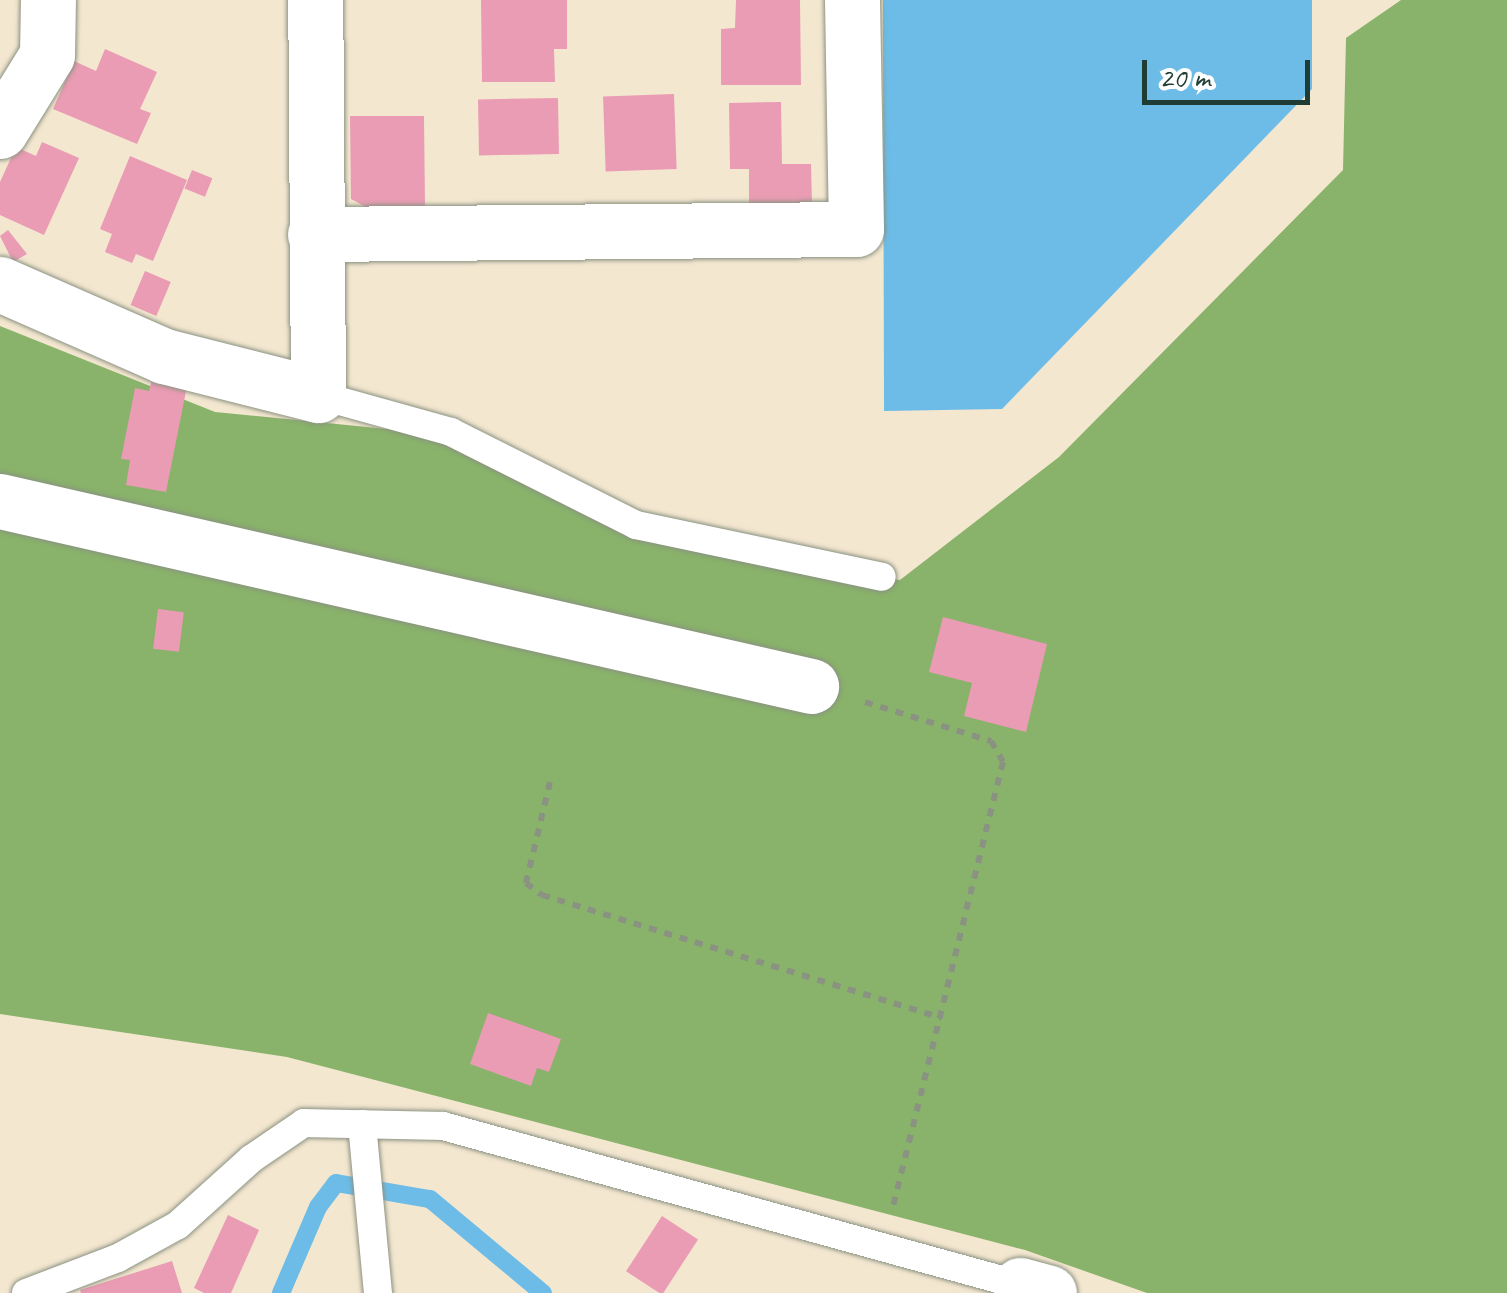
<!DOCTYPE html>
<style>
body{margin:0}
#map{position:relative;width:1507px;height:1293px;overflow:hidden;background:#f4e7d0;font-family:Caveat,sans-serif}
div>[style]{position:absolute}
.forest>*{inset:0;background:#89b26a}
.water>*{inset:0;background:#6cbce7}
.stream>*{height:18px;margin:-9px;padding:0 9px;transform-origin:9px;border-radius:9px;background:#6cbce7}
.building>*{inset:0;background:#e99cb3;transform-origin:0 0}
.path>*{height:6px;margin-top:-3px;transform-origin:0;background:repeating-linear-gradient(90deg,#8a9282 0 8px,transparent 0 16px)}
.roads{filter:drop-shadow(0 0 2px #8a9282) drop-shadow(0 0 2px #8a9282)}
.lane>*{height:28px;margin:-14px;padding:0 14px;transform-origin:14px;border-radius:14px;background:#fff}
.street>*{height:55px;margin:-27.5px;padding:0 27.5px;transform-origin:27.5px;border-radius:27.5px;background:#fff}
span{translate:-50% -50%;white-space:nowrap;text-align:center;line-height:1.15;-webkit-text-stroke:8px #fff;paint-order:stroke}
.scale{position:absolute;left:1142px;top:60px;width:168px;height:45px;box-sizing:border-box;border:5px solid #1f3d34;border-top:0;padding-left:12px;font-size:30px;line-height:35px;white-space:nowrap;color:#1f3d34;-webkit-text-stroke:8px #fff;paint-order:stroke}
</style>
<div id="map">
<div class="forest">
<i style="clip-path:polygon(1401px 0,1507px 0,1507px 1293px,1147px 1293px,1025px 1250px,287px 1057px,0 1014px,0 326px,215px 412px,447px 435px,628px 532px,900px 580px,1059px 457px,1343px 170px,1346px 38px)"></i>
</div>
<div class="water">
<i style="clip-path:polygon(883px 0,1312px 0,1312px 89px,1002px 409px,884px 411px)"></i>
</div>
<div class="stream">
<i style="left:281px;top:1293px;width:94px;rotate:-66.7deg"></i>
<i style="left:318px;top:1207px;width:30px;rotate:-53deg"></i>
<i style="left:336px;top:1183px;width:95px;rotate:9.7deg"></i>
<i style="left:430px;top:1199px;width:147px;rotate:39.8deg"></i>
</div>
<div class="building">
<i style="clip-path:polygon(481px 0,567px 0,567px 49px,554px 49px,555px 82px,482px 82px)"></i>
<i style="clip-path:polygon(736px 0,800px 0,801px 85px,721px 85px,721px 29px,735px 28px)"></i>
<i style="clip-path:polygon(105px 49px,157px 72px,140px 109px,151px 113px,137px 144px,53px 109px,74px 61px,96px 71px)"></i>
<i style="left:674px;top:94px;width:75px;height:71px;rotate:88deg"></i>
<i style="left:558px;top:98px;width:56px;height:80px;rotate:89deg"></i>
<i style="clip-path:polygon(781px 102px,782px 164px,811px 164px,812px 204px,749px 205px,749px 169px,730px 169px,729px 103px)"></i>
<i style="clip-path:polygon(350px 116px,424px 116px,425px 207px,366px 207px,351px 199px)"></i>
<i style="clip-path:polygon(42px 142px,79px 158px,44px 235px,0 215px,0 182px,16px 147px,36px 156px)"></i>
<i style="clip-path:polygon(130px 156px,187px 180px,153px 261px,136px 254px,132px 263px,105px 252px,112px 234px,100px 229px)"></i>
<i style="left:192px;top:170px;width:22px;height:20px;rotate:22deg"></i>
<i style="clip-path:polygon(8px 230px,27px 254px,13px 262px,0 236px)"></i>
<i style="left:145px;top:271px;width:28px;height:37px;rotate:23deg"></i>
<i style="clip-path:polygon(152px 379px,187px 386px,166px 492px,126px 485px,130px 460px,121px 459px,135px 388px,149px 391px)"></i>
<i style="left:158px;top:609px;width:26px;height:40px;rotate:7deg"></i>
<i style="clip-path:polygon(943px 617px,1047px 644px,1026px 732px,964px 716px,972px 683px,929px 672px)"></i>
<i style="clip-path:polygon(488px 1013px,561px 1039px,549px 1072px,537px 1068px,531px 1086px,470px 1064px)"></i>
<i style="clip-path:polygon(228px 1215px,259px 1230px,231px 1293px,204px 1293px,194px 1288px)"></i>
<i style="left:662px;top:1216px;width:43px;height:66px;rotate:33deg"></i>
<i style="clip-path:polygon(172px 1261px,182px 1293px,81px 1293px,80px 1290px)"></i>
</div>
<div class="path">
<i style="left:865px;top:702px;width:132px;rotate:17.2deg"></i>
<i style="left:991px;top:741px;width:24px;rotate:60deg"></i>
<i style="left:1003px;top:762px;width:459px;rotate:103.9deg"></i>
<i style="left:550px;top:782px;width:104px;rotate:103.4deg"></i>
<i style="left:526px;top:883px;width:20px;rotate:37deg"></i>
<i style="left:542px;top:895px;width:418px;rotate:17.1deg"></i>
</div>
<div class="roads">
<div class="lane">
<i style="left:318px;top:395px;width:138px;rotate:15.5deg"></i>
<i style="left:451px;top:432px;width:207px;rotate:26.7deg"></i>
<i style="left:636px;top:525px;width:251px;rotate:11.9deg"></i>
<i style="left:362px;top:1124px;width:170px;rotate:84.6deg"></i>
<i style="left:26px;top:1293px;width:98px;rotate:-20.8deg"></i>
<i style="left:118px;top:1258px;width:68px;rotate:-28.8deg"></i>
<i style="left:178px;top:1225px;width:98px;rotate:-42.1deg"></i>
<i style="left:251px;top:1159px;width:64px;rotate:-34.2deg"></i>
<i style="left:304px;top:1123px;width:139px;rotate:1.2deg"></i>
<i style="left:443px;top:1126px;width:599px;rotate:15.41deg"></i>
</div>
<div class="street">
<i style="left:0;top:131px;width:89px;rotate:-58.3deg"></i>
<i style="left:47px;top:55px;width:55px;rotate:-89deg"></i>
<i style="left:315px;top:234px;width:541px;rotate:-0.53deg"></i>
<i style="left:856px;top:229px;width:229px;rotate:-91deg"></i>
<i style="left:0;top:284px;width:179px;rotate:23.7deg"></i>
<i style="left:164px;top:356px;width:159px;rotate:14.2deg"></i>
<i style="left:318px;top:395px;width:395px;rotate:-90.4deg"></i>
<i style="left:0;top:501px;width:832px;rotate:12.85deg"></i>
<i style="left:1020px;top:1285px;width:30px;rotate:15deg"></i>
</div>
</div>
<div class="scale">20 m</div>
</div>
